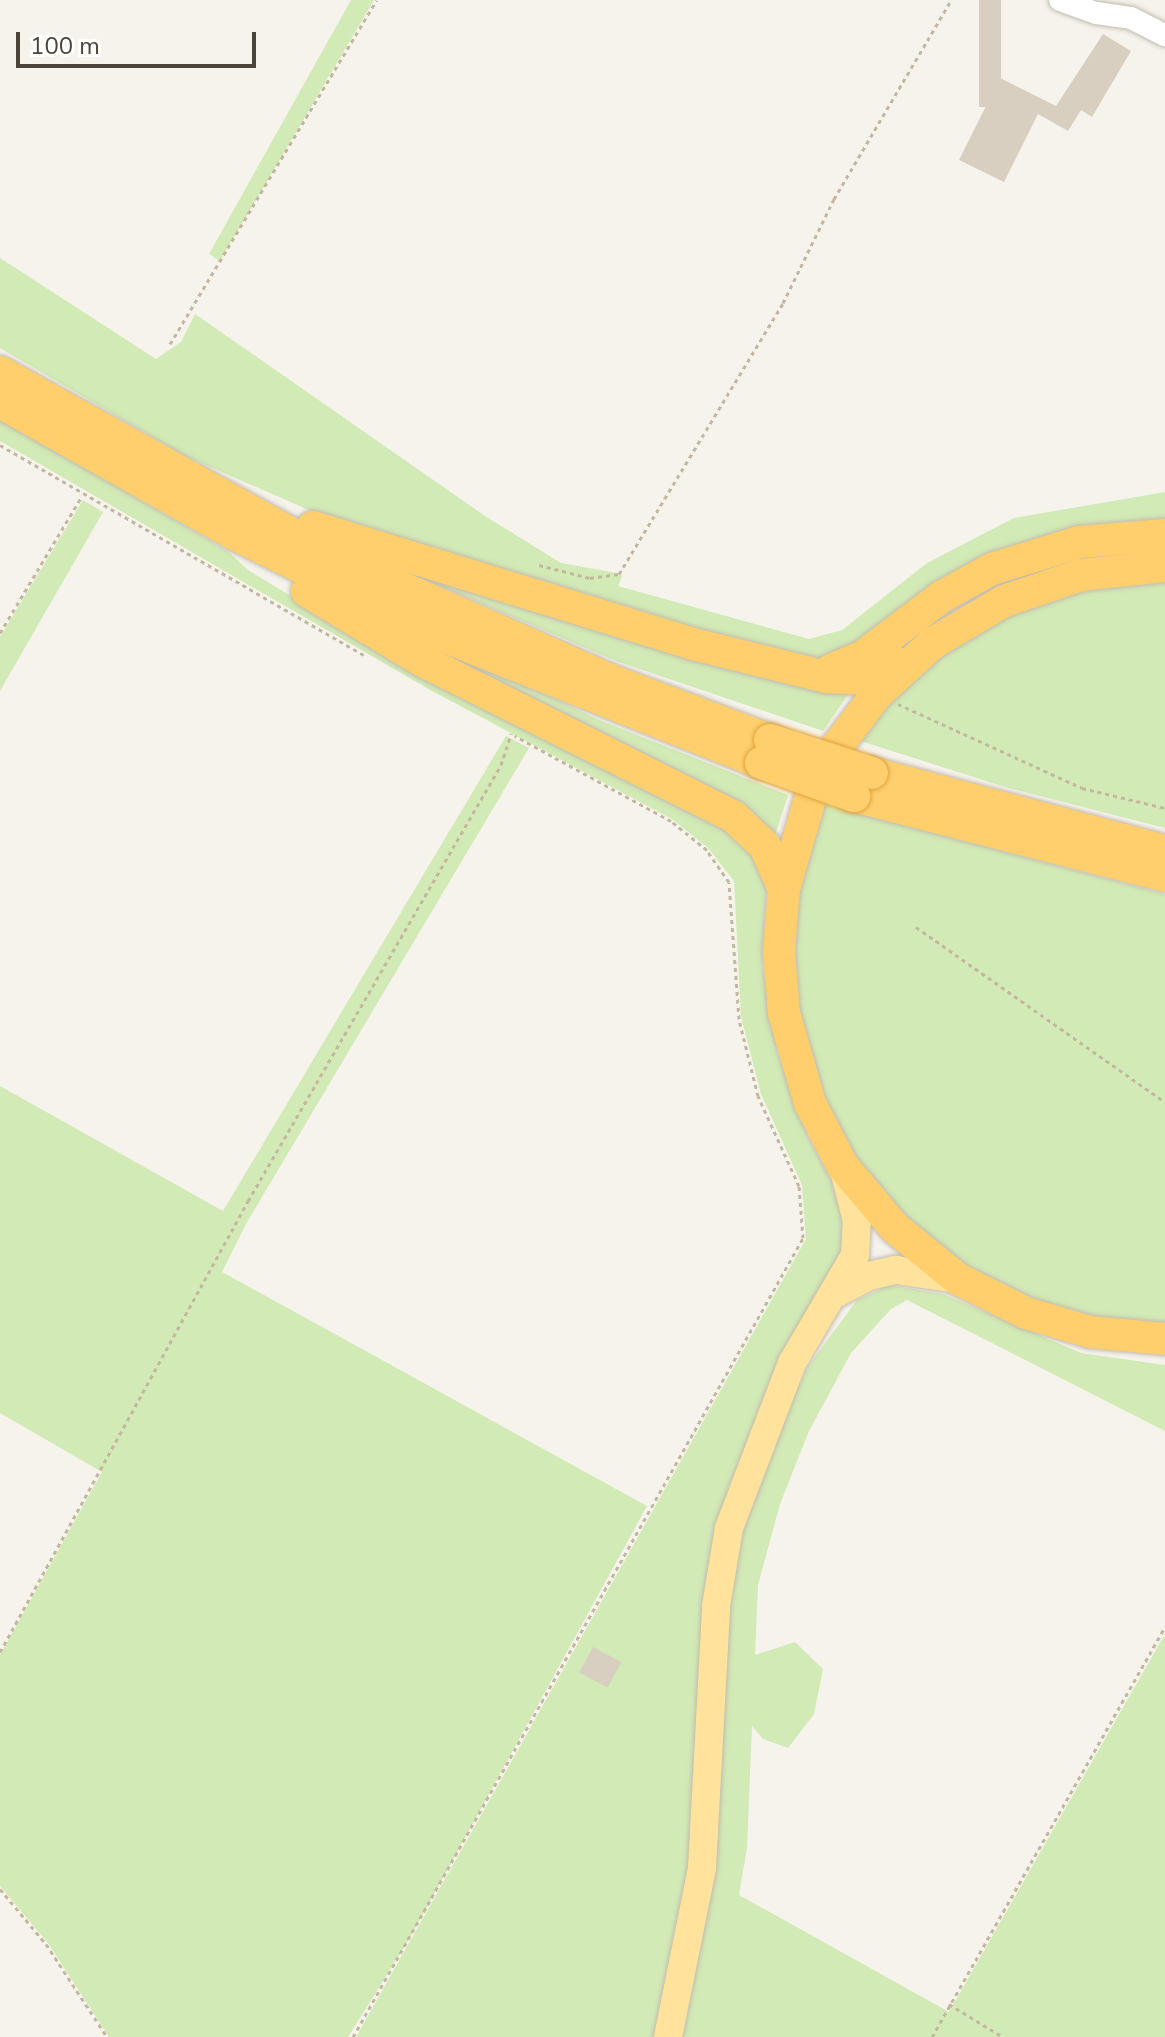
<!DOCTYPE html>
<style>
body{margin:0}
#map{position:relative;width:1165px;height:2037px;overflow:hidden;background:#f6f3ec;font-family:"Nunito Sans",sans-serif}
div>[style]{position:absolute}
.green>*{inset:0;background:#d2eab5}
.building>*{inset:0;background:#d8cfc1;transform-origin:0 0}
.path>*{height:3px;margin-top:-1.5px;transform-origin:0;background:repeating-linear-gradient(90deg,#c4b79f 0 4px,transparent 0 8px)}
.roads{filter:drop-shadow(0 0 2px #c2bbae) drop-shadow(0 0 2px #c2bbae)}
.minor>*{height:22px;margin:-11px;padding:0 11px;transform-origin:11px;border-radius:11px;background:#fff}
.major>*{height:28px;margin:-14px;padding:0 14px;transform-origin:14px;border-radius:14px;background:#ffe39c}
.highway>*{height:32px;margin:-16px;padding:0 16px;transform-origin:16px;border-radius:16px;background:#ffcf6e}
.bridges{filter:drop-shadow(0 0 2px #e0a43c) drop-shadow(0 0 2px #e0a43c)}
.highway-bridge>*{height:32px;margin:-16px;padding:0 16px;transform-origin:16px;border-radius:16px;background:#ffcf6e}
span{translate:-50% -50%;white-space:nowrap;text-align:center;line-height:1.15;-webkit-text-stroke:7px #fff;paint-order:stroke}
.scale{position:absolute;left:16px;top:32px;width:240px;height:36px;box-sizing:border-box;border:4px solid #4b4439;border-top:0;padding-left:10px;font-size:24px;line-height:28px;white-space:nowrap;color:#4b4439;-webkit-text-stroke:6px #fff;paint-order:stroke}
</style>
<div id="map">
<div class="green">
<i style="clip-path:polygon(351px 0,374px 0,220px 261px,209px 254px)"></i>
<i style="clip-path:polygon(0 258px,156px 359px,181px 342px,195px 314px,485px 516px,561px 563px,617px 573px,622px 576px,618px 586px,809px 639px,842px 630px,927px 563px,1014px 518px,1165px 492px,1165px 528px,1077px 536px,867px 647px,828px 659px,776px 659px,368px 536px,183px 455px,0 348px)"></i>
<i style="clip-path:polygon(0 418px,229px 552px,248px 570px,339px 625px,750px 843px,767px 883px,762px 966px,778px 1056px,808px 1137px,850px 1215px,852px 1237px,745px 1450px,701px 1797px,660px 2037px,356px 2037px,806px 1239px,802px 1185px,761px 1094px,741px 1017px,734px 881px,708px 848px,672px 819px,432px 691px,0 441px)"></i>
<i style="clip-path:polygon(83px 500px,103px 512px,0 691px,0 637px)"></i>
<i style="clip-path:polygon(387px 563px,849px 693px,823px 731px,616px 661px)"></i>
<i style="clip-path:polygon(1165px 574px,1165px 828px,1005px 787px,851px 738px,918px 668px,1024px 601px)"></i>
<i style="clip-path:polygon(428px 638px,597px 719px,788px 795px,772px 845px,423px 650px)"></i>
<i style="clip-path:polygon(506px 736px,529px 748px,246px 1224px,222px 1272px,647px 1506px,410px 1938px,348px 2037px,109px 2037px,48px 1943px,0 1886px,0 1655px,102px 1472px,0 1413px,0 1086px,223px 1211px)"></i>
<i style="clip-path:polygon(816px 802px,1165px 894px,1165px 1327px,1039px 1308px,929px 1245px,855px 1166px,799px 1051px,789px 923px)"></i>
<i style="clip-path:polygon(889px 1285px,943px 1294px,1081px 1353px,1165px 1365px,1165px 1431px,907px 1300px,891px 1309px,851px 1353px,809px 1431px,780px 1504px,758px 1585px,755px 1655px,795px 1642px,823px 1669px,814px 1714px,788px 1748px,763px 1739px,752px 1726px,747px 1848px,739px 1895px,949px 2012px,1165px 1634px,1165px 2037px,677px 2037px,738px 1530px,762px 1457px,809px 1365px,857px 1300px)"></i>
</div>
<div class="building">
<i style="left:979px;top:0;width:22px;height:107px"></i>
<i style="clip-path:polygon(1103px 34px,1131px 51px,1092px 117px,1081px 110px,1068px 131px,1038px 114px,1004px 182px,959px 160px,1000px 78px,1056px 106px)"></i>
<i style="left:593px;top:1647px;width:32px;height:29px;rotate:28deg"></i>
</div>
<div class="path">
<i style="left:170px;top:344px;width:401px;rotate:-59deg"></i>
<i style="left:0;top:445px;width:420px;rotate:30deg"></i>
<i style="left:539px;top:565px;width:53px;rotate:14.3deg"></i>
<i style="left:590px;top:578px;width:29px;rotate:-8deg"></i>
<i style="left:619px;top:574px;width:317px;rotate:-58.8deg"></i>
<i style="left:783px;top:303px;width:116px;rotate:-63.9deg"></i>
<i style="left:834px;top:199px;width:231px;rotate:-59.5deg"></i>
<i style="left:0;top:633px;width:160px;rotate:-59.1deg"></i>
<i style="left:898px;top:704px;width:202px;rotate:24.5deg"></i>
<i style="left:1082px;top:788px;width:85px;rotate:13.5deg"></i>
<i style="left:916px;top:927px;width:304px;rotate:35.1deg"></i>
<i style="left:0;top:1652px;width:515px;rotate:-61.19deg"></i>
<i style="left:248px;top:1201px;width:504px;rotate:-59.87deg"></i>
<i style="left:501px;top:765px;width:33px;rotate:-72deg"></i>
<i style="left:0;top:1889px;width:72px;rotate:50.1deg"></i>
<i style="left:46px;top:1944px;width:111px;rotate:56.7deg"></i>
<i style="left:949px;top:2004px;width:63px;rotate:31.4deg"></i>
<i style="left:353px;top:2037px;width:917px;rotate:-60.61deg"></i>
<i style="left:803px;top:1238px;width:52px;rotate:-94.4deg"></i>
<i style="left:799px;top:1186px;width:99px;rotate:-114.5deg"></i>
<i style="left:758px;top:1096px;width:79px;rotate:-103.9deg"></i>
<i style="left:739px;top:1019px;width:137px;rotate:-94.2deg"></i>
<i style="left:729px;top:882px;width:39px;rotate:-125deg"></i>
<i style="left:707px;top:850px;width:46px;rotate:-141.1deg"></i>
<i style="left:671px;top:821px;width:178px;rotate:-151.4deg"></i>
<i style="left:932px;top:2037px;width:472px;rotate:-60.4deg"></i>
</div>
<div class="roads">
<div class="minor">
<i style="left:1060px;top:0;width:38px;rotate:20deg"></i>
<i style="left:1096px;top:13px;width:35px;rotate:8deg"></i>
<i style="left:1131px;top:18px;width:38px;rotate:27deg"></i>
</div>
<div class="major">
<i style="left:837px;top:1293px;width:36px;rotate:-28deg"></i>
<i style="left:869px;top:1276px;width:28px;rotate:-13deg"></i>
<i style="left:896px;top:1270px;width:63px;rotate:8.3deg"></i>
<i style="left:668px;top:2037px;width:172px;rotate:-78.6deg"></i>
<i style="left:702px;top:1868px;width:262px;rotate:-86.9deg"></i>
<i style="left:716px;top:1606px;width:79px;rotate:-80.5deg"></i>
<i style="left:729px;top:1528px;width:177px;rotate:-69.1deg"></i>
<i style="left:792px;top:1363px;width:125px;rotate:-59.7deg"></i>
<i style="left:855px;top:1255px;width:34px;rotate:-87deg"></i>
<i style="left:857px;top:1221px;width:57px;rotate:-104.3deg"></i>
</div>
<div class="highway">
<i style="left:0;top:372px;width:383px;rotate:29deg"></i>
<i style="left:335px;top:558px;width:301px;rotate:23.9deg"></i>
<i style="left:610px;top:680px;width:171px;rotate:20.6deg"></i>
<i style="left:0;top:402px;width:269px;rotate:29.4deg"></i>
<i style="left:234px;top:534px;width:219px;rotate:26.3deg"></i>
<i style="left:430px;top:631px;width:356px;rotate:21.7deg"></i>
<i style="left:313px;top:527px;width:398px;rotate:17.1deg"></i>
<i style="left:693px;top:644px;width:137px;rotate:13.9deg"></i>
<i style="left:826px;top:677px;width:36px;rotate:3deg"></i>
<i style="left:862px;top:679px;width:42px;rotate:-21deg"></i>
<i style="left:1165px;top:566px;width:84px;rotate:173.9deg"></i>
<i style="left:1081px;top:575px;width:81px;rotate:161.3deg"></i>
<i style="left:1004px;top:601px;width:82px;rotate:149.4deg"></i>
<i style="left:933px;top:643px;width:76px;rotate:137.7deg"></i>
<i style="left:877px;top:694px;width:63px;rotate:127.2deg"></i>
<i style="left:839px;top:744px;width:62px;rotate:117.8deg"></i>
<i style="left:810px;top:799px;width:94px;rotate:106.1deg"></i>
<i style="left:784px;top:889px;width:62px;rotate:94.6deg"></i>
<i style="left:779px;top:951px;width:62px;rotate:85.4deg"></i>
<i style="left:784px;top:1013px;width:94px;rotate:73.9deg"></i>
<i style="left:810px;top:1103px;width:70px;rotate:62.7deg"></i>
<i style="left:842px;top:1165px;width:82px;rotate:49.9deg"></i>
<i style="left:895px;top:1228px;width:81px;rotate:39deg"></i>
<i style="left:958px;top:1279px;width:76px;rotate:26.6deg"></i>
<i style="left:1026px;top:1313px;width:67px;rotate:16.5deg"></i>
<i style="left:1090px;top:1332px;width:75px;rotate:5.3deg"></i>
<i style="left:307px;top:591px;width:133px;rotate:31.2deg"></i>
<i style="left:421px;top:660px;width:350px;rotate:26.6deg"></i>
<i style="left:734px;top:817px;width:42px;rotate:43.1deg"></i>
<i style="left:765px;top:846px;width:47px;rotate:66.2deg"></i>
<i style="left:831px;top:670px;width:34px;rotate:-23deg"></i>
<i style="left:862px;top:657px;width:99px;rotate:-37.2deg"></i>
<i style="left:941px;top:597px;width:58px;rotate:-28.8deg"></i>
<i style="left:992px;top:569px;width:91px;rotate:-17.2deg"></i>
<i style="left:1079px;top:542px;width:86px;rotate:-4.7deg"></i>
<i style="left:872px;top:773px;width:303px;rotate:14.9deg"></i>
<i style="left:854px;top:796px;width:321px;rotate:14.4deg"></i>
</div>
</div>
<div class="bridges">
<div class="highway-bridge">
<i style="left:770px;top:740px;width:107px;rotate:17.9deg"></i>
<i style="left:761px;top:763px;width:99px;rotate:19.5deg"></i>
</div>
</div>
<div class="scale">100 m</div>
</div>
